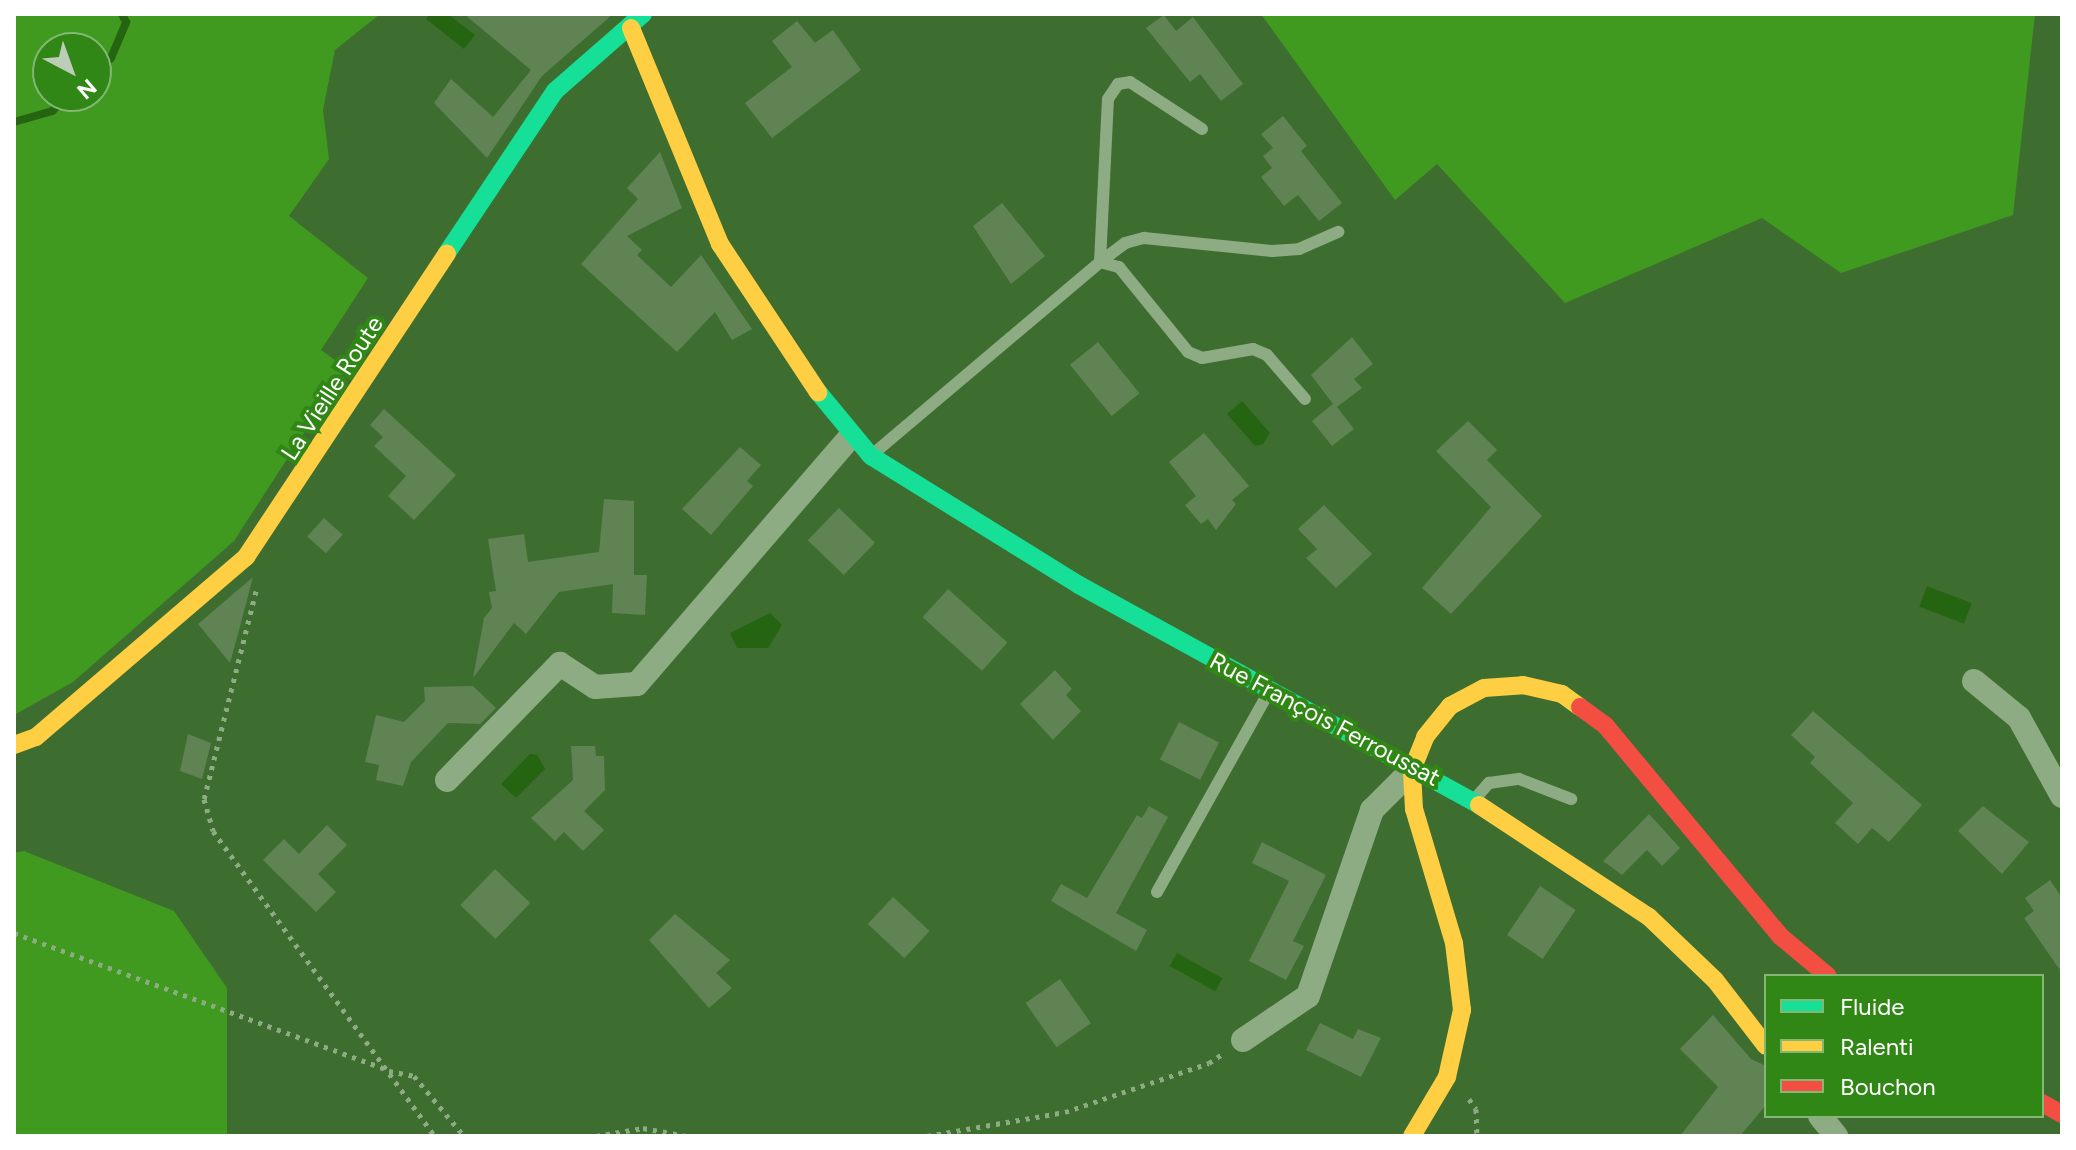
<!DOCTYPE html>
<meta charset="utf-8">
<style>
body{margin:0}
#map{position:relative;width:2076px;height:1150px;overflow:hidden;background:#3e6d30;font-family:Figtree,sans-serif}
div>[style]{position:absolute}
.green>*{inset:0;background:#409a20}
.water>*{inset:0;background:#256511;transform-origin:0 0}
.stream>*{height:8px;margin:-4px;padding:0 4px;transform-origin:4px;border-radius:4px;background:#256511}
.building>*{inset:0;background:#5f8353;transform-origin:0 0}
.path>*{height:5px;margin-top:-2.5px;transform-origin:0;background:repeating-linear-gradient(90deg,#8dac83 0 4px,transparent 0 10px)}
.lane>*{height:12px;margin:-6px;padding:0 6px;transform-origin:6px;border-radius:6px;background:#8dac83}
.street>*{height:24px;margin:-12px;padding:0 12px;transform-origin:12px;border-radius:12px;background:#8dac83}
.fast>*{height:18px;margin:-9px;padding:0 9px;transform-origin:9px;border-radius:9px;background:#16e098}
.slow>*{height:18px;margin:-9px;padding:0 9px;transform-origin:9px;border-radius:9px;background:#ffcf43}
.jam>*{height:18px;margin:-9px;padding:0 9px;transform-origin:9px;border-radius:9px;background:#f24e42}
span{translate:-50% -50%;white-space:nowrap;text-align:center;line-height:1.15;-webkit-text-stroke:8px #318716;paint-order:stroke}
.street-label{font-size:24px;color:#fff}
.frame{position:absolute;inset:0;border:16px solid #fff;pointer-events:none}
.legend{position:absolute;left:1764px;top:974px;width:280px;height:144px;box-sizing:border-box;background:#318716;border:2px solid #83b773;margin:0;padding:10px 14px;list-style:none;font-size:24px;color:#fff}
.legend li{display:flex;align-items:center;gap:16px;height:40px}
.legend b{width:40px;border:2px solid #83b773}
.north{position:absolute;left:32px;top:32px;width:80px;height:80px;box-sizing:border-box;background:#318716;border:2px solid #83b773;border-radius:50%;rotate:139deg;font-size:22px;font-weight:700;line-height:32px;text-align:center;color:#fff}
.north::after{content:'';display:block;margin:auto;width:28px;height:36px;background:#bbccb7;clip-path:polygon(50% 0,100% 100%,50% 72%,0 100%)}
</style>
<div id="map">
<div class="green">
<i style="clip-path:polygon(evenodd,14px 14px,380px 14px,335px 50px,323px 110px,329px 159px,289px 216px,368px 278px,321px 350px,346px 368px,234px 541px,73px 682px,14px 715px,14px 14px,48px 48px,96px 48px,96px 96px,48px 96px,48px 48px)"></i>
<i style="clip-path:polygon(1261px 14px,2035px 14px,2013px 215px,1841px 273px,1762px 218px,1565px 303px,1437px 164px,1395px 200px)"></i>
<i style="clip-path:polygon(24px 851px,174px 911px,227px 988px,227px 1136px,14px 1136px,14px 853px)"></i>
</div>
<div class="water">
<i style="clip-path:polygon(429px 14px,448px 14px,475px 35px,464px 49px,426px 19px)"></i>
<i style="clip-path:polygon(1242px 401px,1270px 433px,1263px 444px,1255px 446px,1227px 414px)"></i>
<i style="left:1927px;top:586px;width:48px;height:22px;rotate:21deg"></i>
<i style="clip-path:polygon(770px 613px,782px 625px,768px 648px,737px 648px,730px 633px)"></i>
<i style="clip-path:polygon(530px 754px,537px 755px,545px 769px,516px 798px,501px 784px)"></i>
<i style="left:1177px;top:953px;width:52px;height:15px;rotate:29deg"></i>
</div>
<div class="stream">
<i style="left:96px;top:71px;width:20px;rotate:-41deg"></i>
<i style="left:111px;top:58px;width:39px;rotate:-67deg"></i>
<i style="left:126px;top:22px;width:9px;rotate:-117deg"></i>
<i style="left:14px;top:122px;width:40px;rotate:-16deg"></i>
<i style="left:52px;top:111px;width:22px;rotate:-43deg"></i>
</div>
<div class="building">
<i style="clip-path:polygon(464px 14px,613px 14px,542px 76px,487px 158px,434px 103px,451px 79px,493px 117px,531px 70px)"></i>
<i style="clip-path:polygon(1164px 15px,1176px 31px,1193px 17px,1243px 84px,1221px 101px,1200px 74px,1190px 82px,1146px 28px)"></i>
<i style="clip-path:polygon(797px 21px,815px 43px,833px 30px,861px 70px,772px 138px,745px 103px,792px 67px,772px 41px)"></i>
<i style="clip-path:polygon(1283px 116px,1307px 146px,1301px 151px,1342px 203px,1319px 221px,1298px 195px,1284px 206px,1261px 177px,1272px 168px,1263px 156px,1273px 148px,1261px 134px)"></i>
<i style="clip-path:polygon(660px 152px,682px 208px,627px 236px,642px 250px,637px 255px,671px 287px,701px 255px,752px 329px,732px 340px,715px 312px,677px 352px,581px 264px,638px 199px,627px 188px)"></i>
<i style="clip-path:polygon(1002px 203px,1045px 256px,1011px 284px,973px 226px)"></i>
<i style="clip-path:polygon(1352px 337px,1373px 364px,1354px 379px,1362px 388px,1337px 407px,1354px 429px,1332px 446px,1312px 421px,1333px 404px,1311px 375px)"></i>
<i style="left:1098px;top:342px;width:66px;height:36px;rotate:51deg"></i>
<i style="clip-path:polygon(384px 409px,456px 475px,414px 520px,388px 496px,406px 476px,374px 446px,383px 437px,370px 425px)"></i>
<i style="clip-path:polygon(1468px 421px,1497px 450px,1487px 460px,1542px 516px,1451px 614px,1422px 588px,1491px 507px,1436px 451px)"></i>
<i style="clip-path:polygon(1204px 433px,1249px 486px,1232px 500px,1236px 504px,1216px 530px,1208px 519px,1201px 524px,1185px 505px,1196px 496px,1169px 462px)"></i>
<i style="clip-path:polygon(740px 447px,761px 465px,747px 481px,753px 486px,711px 535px,682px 509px)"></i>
<i style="clip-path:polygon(604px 499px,634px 501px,634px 575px,647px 575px,645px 615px,612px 613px,613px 584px,559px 592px,526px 634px,514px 623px,473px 678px,484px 618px,492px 608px,489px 592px,496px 591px,488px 539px,524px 534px,528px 562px,599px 552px)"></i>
<i style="clip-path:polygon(1324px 505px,1372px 554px,1336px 588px,1306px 558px,1317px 549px,1298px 529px)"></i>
<i style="left:839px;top:508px;width:50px;height:45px;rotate:44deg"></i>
<i style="left:324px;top:518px;width:25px;height:25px;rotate:42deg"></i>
<i style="clip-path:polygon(253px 577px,238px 634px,230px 663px,198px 624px)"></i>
<i style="left:948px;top:589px;width:80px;height:38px;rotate:42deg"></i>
<i style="clip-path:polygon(1055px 670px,1072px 689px,1066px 695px,1081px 711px,1053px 740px,1020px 704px)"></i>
<i style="clip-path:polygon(473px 686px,496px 708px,480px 724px,448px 723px,411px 762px,403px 786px,376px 780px,379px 765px,365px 762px,376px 715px,404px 722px,425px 701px,424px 687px)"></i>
<i style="clip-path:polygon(1813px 711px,1922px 805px,1889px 842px,1872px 828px,1858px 844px,1835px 823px,1853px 803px,1810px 763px,1815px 757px,1791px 735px)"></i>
<i style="left:1179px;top:722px;width:45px;height:42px;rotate:27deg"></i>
<i style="clip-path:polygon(188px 734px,211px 743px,202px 779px,180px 771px)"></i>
<i style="clip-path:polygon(571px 746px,595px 746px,596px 756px,604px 756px,605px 790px,584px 811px,604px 830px,583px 851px,564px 832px,555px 841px,531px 818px,573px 780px)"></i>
<i style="clip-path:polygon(1149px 806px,1168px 817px,1116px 913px,1147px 930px,1136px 951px,1051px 901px,1061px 884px,1087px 898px,1137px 815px,1142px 818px)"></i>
<i style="clip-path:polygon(1983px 806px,2029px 842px,2002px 874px,1958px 831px)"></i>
<i style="clip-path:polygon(1649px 814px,1680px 848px,1662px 866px,1647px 850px,1622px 875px,1603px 861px)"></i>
<i style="clip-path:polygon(327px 825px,347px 845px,318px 874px,336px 892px,316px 912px,263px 860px,284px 839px,299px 854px)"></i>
<i style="clip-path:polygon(1262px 842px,1326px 875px,1293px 941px,1304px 946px,1286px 980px,1249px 961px,1289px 881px,1252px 863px)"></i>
<i style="left:495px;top:869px;width:49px;height:50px;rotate:44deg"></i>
<i style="clip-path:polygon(2050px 880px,2062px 898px,2062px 973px,2024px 918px,2034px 911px,2025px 898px)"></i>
<i style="left:1540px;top:886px;width:43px;height:59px;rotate:34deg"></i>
<i style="left:893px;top:897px;width:50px;height:37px;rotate:43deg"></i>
<i style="clip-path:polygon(675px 914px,730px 960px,716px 973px,732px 988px,709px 1008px,649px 940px)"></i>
<i style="left:1060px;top:979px;width:54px;height:42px;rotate:55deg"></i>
<i style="clip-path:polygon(1713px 1015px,1751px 1059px,1766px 1066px,1766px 1105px,1740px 1136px,1680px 1136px,1718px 1087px,1680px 1049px)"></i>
<i style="clip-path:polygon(1320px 1023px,1353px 1039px,1358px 1029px,1381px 1038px,1361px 1077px,1306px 1050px)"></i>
</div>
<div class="path">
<i style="left:256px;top:591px;width:214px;rotate:104deg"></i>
<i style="left:204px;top:799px;width:33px;rotate:74deg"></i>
<i style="left:213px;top:831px;width:377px;rotate:54deg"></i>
<i style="left:14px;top:933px;width:396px;rotate:20.1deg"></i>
<i style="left:389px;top:1071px;width:25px;rotate:11deg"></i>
<i style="left:414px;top:1076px;width:78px;rotate:50.2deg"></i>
<i style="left:1469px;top:1099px;width:12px;rotate:55deg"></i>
<i style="left:1476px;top:1109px;width:27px;rotate:88deg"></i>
<i style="left:596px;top:1136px;width:48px;rotate:-9.7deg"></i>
<i style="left:643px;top:1128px;width:44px;rotate:10.5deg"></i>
<i style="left:927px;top:1136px;width:140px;rotate:-9.9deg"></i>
<i style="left:1065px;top:1112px;width:152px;rotate:-18.8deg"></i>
<i style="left:1209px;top:1063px;width:18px;rotate:-34deg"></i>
</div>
<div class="lane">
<i style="left:1100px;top:262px;width:20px;rotate:15deg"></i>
<i style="left:1119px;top:267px;width:109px;rotate:50.9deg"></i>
<i style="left:1188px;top:352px;width:15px;rotate:23deg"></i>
<i style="left:1202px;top:358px;width:52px;rotate:-10deg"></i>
<i style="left:1253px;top:349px;width:15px;rotate:23deg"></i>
<i style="left:1267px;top:355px;width:58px;rotate:49.2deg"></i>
<i style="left:1100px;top:262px;width:31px;rotate:-37deg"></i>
<i style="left:1125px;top:243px;width:20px;rotate:-15deg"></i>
<i style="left:1144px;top:238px;width:129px;rotate:5.8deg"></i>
<i style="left:1272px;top:251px;width:27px;rotate:-4deg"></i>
<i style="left:1299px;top:249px;width:43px;rotate:-23.6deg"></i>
<i style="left:873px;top:454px;width:297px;rotate:-40.2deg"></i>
<i style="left:1100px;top:262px;width:163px;rotate:-87.2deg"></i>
<i style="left:1108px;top:99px;width:18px;rotate:-56deg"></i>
<i style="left:1118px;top:84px;width:12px;rotate:-9deg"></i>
<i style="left:1130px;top:82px;width:86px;rotate:33.1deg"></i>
<i style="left:1474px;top:800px;width:23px;rotate:-49deg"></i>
<i style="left:1489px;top:783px;width:30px;rotate:-8deg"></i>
<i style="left:1519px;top:779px;width:56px;rotate:21deg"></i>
<i style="left:1157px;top:892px;width:229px;rotate:-60.8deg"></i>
</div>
<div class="street">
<i style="left:1974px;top:681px;width:58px;rotate:39.4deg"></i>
<i style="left:2019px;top:718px;width:89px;rotate:61.1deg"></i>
<i style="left:447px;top:780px;width:162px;rotate:-45.8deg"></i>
<i style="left:560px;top:664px;width:42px;rotate:33.3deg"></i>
<i style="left:595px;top:687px;width:42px;rotate:-4.1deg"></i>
<i style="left:637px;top:684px;width:326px;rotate:-49.2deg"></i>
<i style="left:1243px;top:1040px;width:78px;rotate:-34.1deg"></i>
<i style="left:1308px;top:996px;width:197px;rotate:-71deg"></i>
<i style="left:1372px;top:810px;width:57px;rotate:-45deg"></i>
<i style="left:1820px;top:1116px;width:26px;rotate:51deg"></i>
</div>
<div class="fast">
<i style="left:447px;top:253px;width:195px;rotate:-56.3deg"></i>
<i style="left:555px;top:91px;width:117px;rotate:-41.2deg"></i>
<i style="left:818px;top:392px;width:83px;rotate:50.4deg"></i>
<i style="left:871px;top:456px;width:245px;rotate:31.8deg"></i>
<i style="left:1079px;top:585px;width:457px;rotate:28.8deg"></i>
</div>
<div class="slow">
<i style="left:631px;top:28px;width:234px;rotate:67.6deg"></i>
<i style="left:720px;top:244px;width:178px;rotate:56.5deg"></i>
<i style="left:14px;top:745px;width:23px;rotate:-20deg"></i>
<i style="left:36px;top:737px;width:277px;rotate:-40.6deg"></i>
<i style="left:246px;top:557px;width:364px;rotate:-56.5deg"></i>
<i style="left:1479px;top:805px;width:204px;rotate:33.4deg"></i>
<i style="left:1649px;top:917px;width:91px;rotate:43.7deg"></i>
<i style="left:1715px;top:980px;width:83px;rotate:52.3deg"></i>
<i style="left:1412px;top:1136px;width:69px;rotate:-59.3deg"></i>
<i style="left:1447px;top:1077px;width:69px;rotate:-77.4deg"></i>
<i style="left:1462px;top:1010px;width:67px;rotate:-96.8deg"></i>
<i style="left:1454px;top:943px;width:140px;rotate:-106.6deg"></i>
<i style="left:1414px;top:809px;width:39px;rotate:-93deg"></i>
<i style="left:1412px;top:770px;width:35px;rotate:-68deg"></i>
<i style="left:1425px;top:737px;width:40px;rotate:-51deg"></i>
<i style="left:1450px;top:706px;width:38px;rotate:-28deg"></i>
<i style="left:1484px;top:688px;width:39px;rotate:-4deg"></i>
<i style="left:1523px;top:685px;width:40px;rotate:13deg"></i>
<i style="left:1562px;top:694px;width:22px;rotate:36deg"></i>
</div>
<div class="jam">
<i style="left:1580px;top:707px;width:31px;rotate:36deg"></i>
<i style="left:1605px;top:725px;width:274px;rotate:50.3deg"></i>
<i style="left:1780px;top:936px;width:62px;rotate:39.8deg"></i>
<i style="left:2042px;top:1103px;width:23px;rotate:29deg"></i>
</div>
<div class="street-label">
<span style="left:332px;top:388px;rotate:-57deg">La Vieille Route</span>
<span style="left:1325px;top:719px;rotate:28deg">Rue François Ferroussat</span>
</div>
<div class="frame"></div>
<ul class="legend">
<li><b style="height:10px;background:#16e098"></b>Fluide</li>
<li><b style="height:10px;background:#ffcf43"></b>Ralenti</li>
<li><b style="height:10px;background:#f24e42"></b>Bouchon</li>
</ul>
<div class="north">N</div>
</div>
